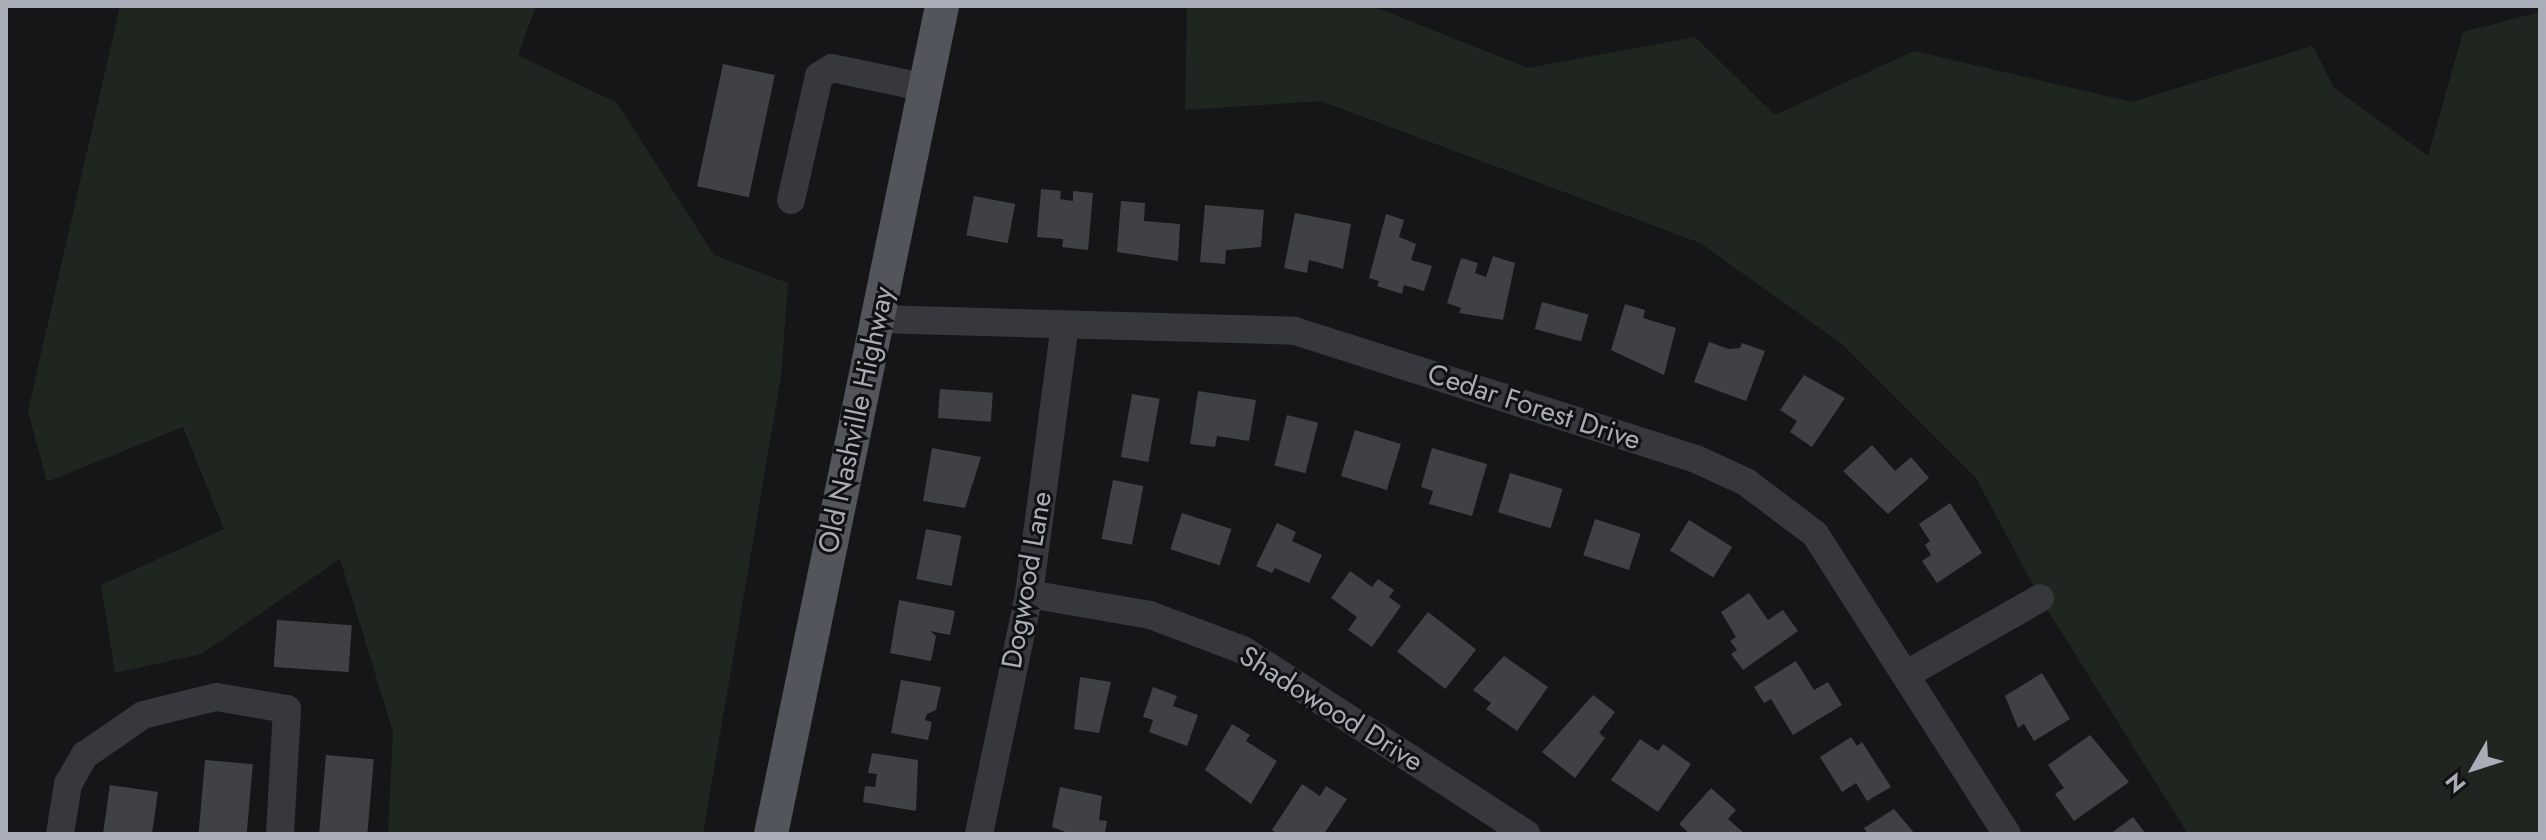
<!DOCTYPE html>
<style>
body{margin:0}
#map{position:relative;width:2546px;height:840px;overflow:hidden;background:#161618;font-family:Jost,sans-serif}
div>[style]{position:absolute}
.green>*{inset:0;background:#1e261f}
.building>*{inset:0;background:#404145;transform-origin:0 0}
.minor>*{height:28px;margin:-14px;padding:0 14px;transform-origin:14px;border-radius:14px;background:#37383d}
.major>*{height:34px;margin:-17px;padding:0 17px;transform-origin:17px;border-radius:17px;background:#53555c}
span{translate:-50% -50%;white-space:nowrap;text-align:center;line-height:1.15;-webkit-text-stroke:6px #111113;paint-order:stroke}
.street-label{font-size:28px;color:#a8adb8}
.frame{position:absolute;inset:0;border:8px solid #a8adb8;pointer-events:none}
.north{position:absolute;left:2434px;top:728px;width:80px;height:80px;-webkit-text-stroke:6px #111113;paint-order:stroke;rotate:231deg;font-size:22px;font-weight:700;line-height:32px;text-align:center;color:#a8adb8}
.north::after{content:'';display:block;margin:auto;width:28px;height:36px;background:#a8adb8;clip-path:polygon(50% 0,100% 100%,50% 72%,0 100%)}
</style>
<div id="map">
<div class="green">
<i style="clip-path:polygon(120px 6px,536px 6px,518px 55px,617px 103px,714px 255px,788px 283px,781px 377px,703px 834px,388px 834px,393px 732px,340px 559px,201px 654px,115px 673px,101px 585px,224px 529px,183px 427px,47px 482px,28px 411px)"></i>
<i style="clip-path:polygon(1187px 6px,1372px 6px,1528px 68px,1695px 37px,1775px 115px,1914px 51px,2132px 102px,2313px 46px,2334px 88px,2428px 156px,2463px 32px,2540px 12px,2540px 834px,2188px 834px,2040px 598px,1976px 478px,1842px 344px,1700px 243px,1321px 101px,1185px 110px)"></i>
</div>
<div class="building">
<i style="left:723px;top:64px;width:53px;height:125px;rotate:12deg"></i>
<i style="clip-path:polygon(1041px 189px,1061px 191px,1060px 199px,1073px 201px,1073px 191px,1093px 193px,1088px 250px,1062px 247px,1063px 239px,1037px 237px)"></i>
<i style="left:974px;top:196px;width:42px;height:40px;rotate:11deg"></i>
<i style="clip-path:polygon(1121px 201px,1145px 203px,1144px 221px,1180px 224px,1178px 261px,1117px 252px)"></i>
<i style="clip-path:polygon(1205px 205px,1264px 210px,1261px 247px,1226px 250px,1225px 264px,1200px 262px)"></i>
<i style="clip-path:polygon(1295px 213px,1351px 224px,1343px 269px,1309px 260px,1307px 273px,1284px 268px)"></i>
<i style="clip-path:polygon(1386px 214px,1404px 220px,1399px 237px,1416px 244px,1411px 260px,1432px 266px,1424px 291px,1404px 285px,1402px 294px,1377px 286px,1379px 281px,1369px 278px)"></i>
<i style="clip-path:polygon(1493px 256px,1515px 263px,1503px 320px,1459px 313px,1461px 308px,1447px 303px,1461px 258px,1478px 263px,1475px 273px,1486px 277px)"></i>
<i style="left:1542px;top:302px;width:48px;height:28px;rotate:15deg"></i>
<i style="clip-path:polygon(1625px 304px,1645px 310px,1643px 318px,1676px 328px,1664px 375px,1611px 350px)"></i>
<i style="clip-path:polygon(1709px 342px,1729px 349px,1740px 348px,1742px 343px,1765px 351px,1746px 401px,1694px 382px)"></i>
<i style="clip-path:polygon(1804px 375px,1845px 398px,1812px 447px,1790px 432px,1797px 421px,1780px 410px)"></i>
<i style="left:940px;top:389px;width:53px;height:29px;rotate:4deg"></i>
<i style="clip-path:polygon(1198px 391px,1256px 400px,1249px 441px,1217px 436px,1215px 447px,1190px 444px)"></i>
<i style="left:1132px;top:394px;width:28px;height:64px;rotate:10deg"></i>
<i style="left:1287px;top:415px;width:32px;height:52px;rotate:14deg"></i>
<i style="left:1355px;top:430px;width:48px;height:48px;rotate:17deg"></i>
<i style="clip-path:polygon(1872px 445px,1895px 471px,1911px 457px,1929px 478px,1888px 514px,1843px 471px)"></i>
<i style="clip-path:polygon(932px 448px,981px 457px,965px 508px,923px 501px)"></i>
<i style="clip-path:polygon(1432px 448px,1487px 464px,1472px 516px,1429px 504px,1433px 491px,1421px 487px)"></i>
<i style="left:1510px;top:473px;width:55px;height:41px;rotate:17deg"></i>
<i style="left:1113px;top:480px;width:31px;height:60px;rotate:11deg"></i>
<i style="clip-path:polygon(1950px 503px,1982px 553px,1937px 583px,1922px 561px,1931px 555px,1925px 545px,1930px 541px,1919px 524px)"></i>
<i style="left:1182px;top:513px;width:52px;height:38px;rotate:18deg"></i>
<i style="left:1595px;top:519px;width:48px;height:38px;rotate:18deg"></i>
<i style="left:1689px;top:520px;width:51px;height:36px;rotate:32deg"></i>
<i style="clip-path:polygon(1277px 523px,1296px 532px,1292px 541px,1322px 555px,1309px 583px,1275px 568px,1272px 573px,1256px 566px)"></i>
<i style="left:926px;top:529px;width:36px;height:51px;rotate:11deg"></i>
<i style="clip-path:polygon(1350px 571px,1372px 587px,1378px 579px,1394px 590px,1389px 597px,1401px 606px,1372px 647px,1348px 630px,1357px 617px,1331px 598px)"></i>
<i style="clip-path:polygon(1749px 593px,1768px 620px,1783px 610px,1798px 631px,1743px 670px,1731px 654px,1737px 650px,1730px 641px,1736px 637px,1721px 612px)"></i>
<i style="clip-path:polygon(899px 600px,955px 611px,950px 635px,930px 631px,936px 636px,931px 661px,890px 653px)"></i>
<i style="left:1428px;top:612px;width:61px;height:50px;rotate:38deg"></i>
<i style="left:277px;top:620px;width:75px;height:47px;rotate:4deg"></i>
<i style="clip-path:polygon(1504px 656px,1548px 687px,1517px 731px,1486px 709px,1491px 703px,1473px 690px)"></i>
<i style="clip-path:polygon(1796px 661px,1814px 690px,1828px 682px,1842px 705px,1793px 735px,1771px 699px,1764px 703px,1754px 687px)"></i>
<i style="clip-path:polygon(2042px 673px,2070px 719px,2034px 741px,2024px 724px,2018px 728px,2005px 696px)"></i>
<i style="clip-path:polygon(1080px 677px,1111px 682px,1099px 733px,1074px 729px)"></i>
<i style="clip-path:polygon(901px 680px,941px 687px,936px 710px,927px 714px,925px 720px,932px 722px,928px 740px,891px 733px)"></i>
<i style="clip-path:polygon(1153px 687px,1177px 696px,1173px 706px,1198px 715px,1187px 746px,1149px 732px,1153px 720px,1143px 717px)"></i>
<i style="clip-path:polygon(1593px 695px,1615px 712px,1599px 733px,1605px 738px,1575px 778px,1542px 752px)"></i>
<i style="clip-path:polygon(1232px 724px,1250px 735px,1246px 741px,1277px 761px,1251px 804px,1205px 770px)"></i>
<i style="clip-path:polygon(2090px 735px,2129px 782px,2074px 821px,2055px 794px,2064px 788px,2048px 765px)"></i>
<i style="clip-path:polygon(1851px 737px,1857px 746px,1862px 742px,1891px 787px,1867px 801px,1856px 783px,1842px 792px,1820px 757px)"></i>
<i style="clip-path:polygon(1640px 739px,1658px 751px,1663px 744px,1691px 764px,1658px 812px,1611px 780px)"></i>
<i style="clip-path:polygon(872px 753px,918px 760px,916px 811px,863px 802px,865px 786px,875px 787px,877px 774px,868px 773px)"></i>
<i style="left:326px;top:755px;width:48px;height:79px;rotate:5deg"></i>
<i style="left:205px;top:760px;width:48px;height:74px;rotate:5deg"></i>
<i style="clip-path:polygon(1302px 784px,1320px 796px,1326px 786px,1347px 799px,1324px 834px,1278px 834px,1272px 830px)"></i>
<i style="clip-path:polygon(110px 785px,158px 792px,152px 834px,103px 834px)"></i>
<i style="clip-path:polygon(1060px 787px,1102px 796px,1099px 820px,1107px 821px,1105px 832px,1071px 834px,1052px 827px)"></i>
<i style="clip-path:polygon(1711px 788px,1736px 810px,1728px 819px,1745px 834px,1690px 834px,1679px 824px)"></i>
<i style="clip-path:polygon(1894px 809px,1915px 834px,1868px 834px,1864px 828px)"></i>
<i style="clip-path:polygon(2133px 817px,2146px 834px,2110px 834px)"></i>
</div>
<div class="minor">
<i style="left:791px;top:200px;width:127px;rotate:-77.3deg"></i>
<i style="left:819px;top:76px;width:15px;rotate:-32deg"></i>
<i style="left:832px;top:68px;width:97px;rotate:11.9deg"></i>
<i style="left:877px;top:319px;width:418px;rotate:1.6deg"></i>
<i style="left:1295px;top:331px;width:421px;rotate:17.7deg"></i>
<i style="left:1696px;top:459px;width:55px;rotate:24.7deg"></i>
<i style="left:1746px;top:482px;width:86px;rotate:37deg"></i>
<i style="left:1815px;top:534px;width:356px;rotate:57.4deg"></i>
<i style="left:1029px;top:594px;width:123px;rotate:9.8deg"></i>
<i style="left:1150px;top:615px;width:99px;rotate:20.6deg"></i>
<i style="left:1243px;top:650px;width:338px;rotate:33deg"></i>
<i style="left:1907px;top:674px;width:153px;rotate:-29.7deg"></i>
<i style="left:60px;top:834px;width:51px;rotate:-80.9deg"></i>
<i style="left:68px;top:784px;width:34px;rotate:-60deg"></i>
<i style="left:85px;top:755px;width:70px;rotate:-34.6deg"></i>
<i style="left:143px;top:715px;width:75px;rotate:-13.9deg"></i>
<i style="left:216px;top:697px;width:72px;rotate:9.6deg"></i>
<i style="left:287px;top:709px;width:125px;rotate:93.2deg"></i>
<i style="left:979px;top:834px;width:245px;rotate:-78.2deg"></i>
<i style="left:1029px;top:594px;width:271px;rotate:-82.4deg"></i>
</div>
<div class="major">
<i style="left:771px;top:834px;width:845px;rotate:-78.33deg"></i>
</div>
<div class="street-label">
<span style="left:1534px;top:407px;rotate:18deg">Cedar Forest Drive</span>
<span style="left:856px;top:420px;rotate:-78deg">Old Nashville Highway</span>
<span style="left:1027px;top:580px;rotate:-80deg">Dogwood Lane</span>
<span style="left:1331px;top:709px;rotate:32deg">Shadowood Drive</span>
</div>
<div class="frame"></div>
<div class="north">N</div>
</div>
